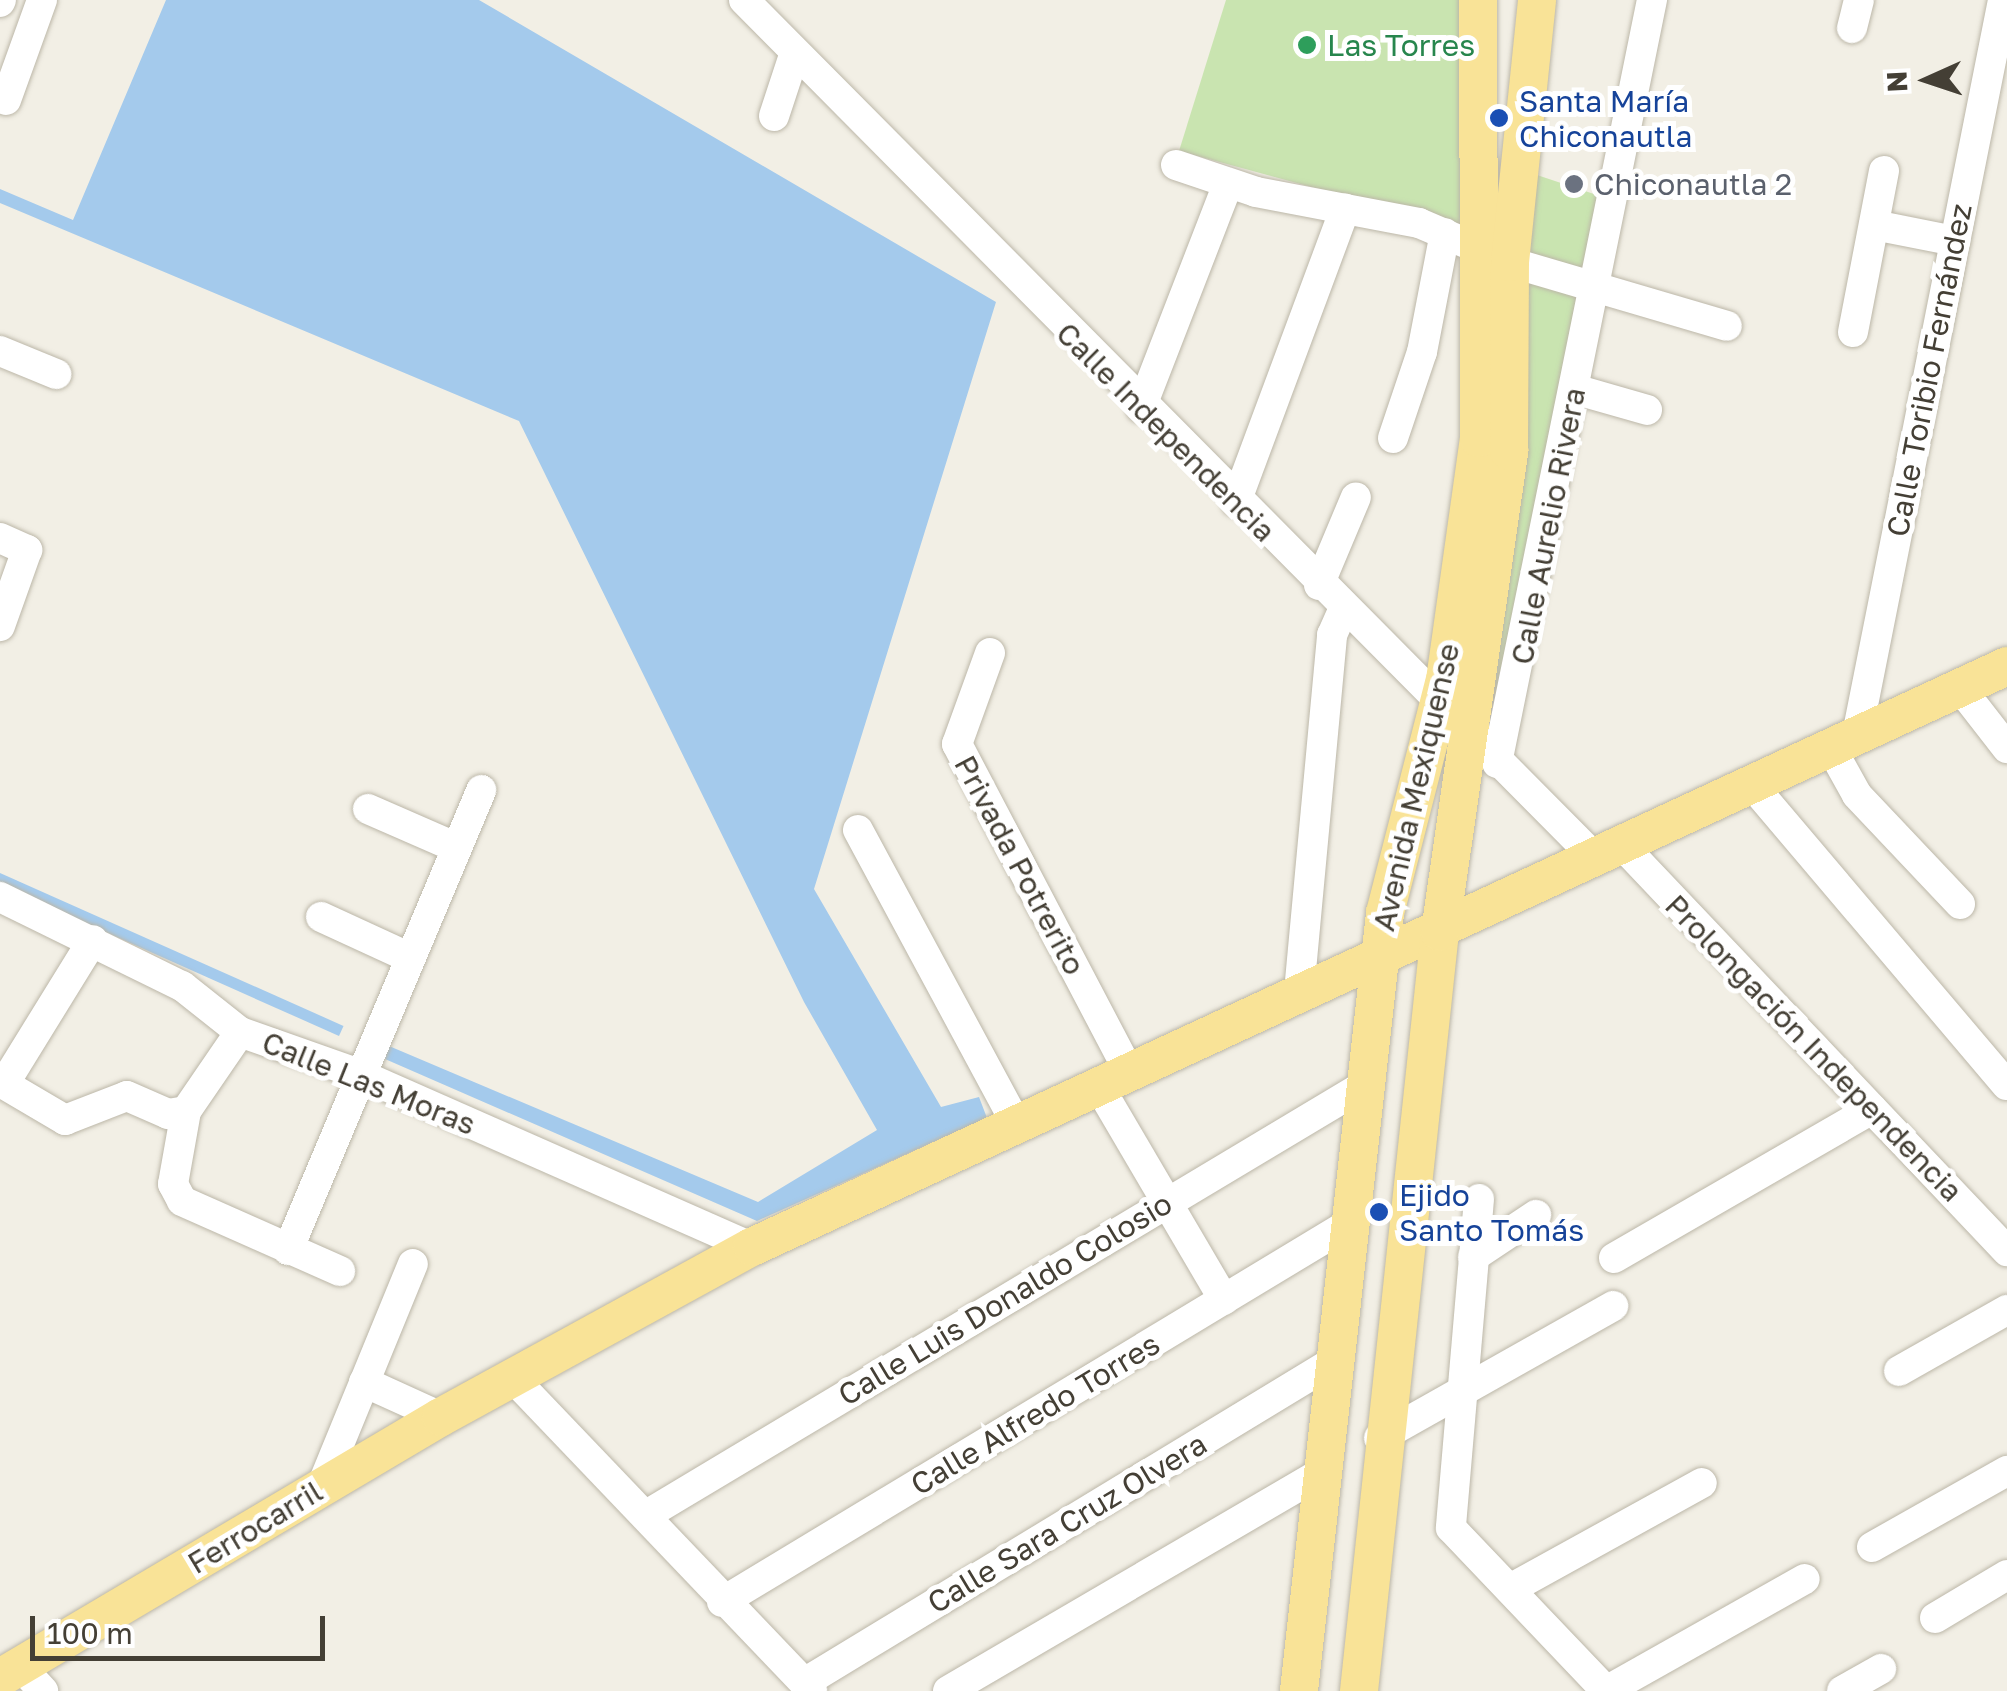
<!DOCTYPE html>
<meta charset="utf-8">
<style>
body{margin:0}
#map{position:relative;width:2007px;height:1691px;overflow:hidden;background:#f2efe5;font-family:"Golos Text",sans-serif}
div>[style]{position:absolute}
.green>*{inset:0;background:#c9e4b0}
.water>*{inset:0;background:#a4caec;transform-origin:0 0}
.roads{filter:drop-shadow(0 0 2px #bcb7a8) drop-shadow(0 0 2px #bcb7a8)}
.minor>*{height:30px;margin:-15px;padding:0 15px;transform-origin:15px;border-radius:15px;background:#fff}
.major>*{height:38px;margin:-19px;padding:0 19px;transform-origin:19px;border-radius:19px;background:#f9e397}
.dots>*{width:28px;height:28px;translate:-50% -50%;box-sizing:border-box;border:5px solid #fff;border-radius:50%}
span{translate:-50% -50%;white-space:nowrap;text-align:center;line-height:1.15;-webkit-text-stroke:10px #fff;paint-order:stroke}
.leisure-label{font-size:30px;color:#27864d}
.left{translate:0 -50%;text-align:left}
.transit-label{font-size:30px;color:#164399}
.worship-label{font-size:30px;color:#5b616d}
.street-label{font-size:30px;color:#443f35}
.north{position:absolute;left:1877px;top:30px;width:100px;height:100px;-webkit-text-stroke:8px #fff;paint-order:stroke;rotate:267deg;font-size:28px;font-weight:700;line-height:40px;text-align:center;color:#443f35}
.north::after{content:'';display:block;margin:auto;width:35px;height:45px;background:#443f35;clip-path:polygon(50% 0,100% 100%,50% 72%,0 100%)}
.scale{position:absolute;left:30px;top:1616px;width:295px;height:45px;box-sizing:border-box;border:5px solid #443f35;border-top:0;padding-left:12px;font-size:30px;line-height:35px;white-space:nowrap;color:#443f35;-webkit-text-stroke:8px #fff;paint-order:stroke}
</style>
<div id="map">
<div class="green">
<i style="clip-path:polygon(1226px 0,1464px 0,1463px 228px,1179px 151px)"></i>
<i style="clip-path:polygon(1531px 173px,1600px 196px,1492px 727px,1488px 720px)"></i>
</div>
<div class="water">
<i style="clip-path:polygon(166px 0,479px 0,996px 302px,814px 889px,941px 1107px,979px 1097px,987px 1118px,757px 1221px,385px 1059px,389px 1046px,758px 1202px,877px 1130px,804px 1002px,519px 421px,0 203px,0 189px,73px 220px)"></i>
<i style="left:0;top:873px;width:376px;height:11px;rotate:24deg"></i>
</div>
<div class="roads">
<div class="minor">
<i style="left:744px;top:0;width:1207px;rotate:45.23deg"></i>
<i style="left:0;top:2px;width:2px;rotate:-63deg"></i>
<i style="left:1852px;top:28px;width:29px;rotate:-76deg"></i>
<i style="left:6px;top:100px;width:106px;rotate:-70.2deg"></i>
<i style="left:774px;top:116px;width:64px;rotate:-71.8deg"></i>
<i style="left:1176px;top:165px;width:84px;rotate:18.6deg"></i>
<i style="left:1256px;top:192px;width:166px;rotate:10.8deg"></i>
<i style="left:1419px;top:223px;width:99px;rotate:23.2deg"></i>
<i style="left:1510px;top:262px;width:226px;rotate:16.4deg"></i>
<i style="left:1874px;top:225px;width:83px;rotate:11.2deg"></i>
<i style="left:1853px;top:332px;width:164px;rotate:-79.1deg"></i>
<i style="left:0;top:351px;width:61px;rotate:22.3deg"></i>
<i style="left:1574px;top:389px;width:76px;rotate:16deg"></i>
<i style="left:1141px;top:408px;width:240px;rotate:-68.8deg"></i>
<i style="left:1393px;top:438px;width:91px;rotate:-71.4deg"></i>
<i style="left:1422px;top:352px;width:121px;rotate:-79.1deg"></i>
<i style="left:1236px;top:502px;width:313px;rotate:-69.6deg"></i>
<i style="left:0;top:538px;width:30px;rotate:24deg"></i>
<i style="left:27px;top:550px;width:81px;rotate:109.6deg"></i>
<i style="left:1319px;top:585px;width:95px;rotate:-67.2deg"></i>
<i style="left:990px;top:653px;width:97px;rotate:109.9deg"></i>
<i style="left:957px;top:744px;width:369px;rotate:62.3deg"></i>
<i style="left:1961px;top:689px;width:75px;rotate:52.1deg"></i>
<i style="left:1856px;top:740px;width:754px;rotate:-78.76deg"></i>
<i style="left:1832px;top:750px;width:51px;rotate:60.9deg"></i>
<i style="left:1857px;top:795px;width:150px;rotate:46.6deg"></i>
<i style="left:1497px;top:763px;width:779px;rotate:-78.52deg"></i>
<i style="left:1753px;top:786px;width:392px;rotate:49.7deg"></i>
<i style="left:368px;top:809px;width:95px;rotate:23.6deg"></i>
<i style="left:858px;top:830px;width:333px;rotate:61.7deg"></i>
<i style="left:1622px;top:845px;width:560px;rotate:46.52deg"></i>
<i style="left:0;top:897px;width:203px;rotate:26.1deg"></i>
<i style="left:182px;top:986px;width:74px;rotate:38.4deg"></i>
<i style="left:240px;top:1032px;width:126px;rotate:19.4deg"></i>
<i style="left:359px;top:1074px;width:429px;rotate:23.8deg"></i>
<i style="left:321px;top:917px;width:98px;rotate:24.7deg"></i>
<i style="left:1299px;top:992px;width:359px;rotate:-84.7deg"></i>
<i style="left:1332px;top:635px;width:27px;rotate:-66deg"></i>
<i style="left:4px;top:1084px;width:71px;rotate:30.5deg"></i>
<i style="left:65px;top:1120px;width:66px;rotate:-21.2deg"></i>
<i style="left:127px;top:1096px;width:45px;rotate:23.7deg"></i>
<i style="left:168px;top:1114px;width:18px;rotate:-9deg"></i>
<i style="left:186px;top:1111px;width:96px;rotate:-55.6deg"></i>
<i style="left:4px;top:1084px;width:169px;rotate:-58.3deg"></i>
<i style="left:1098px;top:1085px;width:249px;rotate:59.6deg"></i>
<i style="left:186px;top:1111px;width:74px;rotate:100.1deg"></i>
<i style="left:173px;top:1184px;width:19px;rotate:62deg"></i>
<i style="left:182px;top:1201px;width:173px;rotate:23.9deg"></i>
<i style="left:1479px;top:1199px;width:330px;rotate:94.9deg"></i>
<i style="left:1451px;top:1528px;width:225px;rotate:46.4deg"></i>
<i style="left:288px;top:1250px;width:499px;rotate:-67.2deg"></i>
<i style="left:1473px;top:1257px;width:76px;rotate:-33.7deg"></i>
<i style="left:1614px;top:1258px;width:298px;rotate:-30deg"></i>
<i style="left:1899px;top:1371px;width:124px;rotate:-29.5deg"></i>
<i style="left:511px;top:1376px;width:436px;rotate:46.3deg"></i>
<i style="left:364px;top:1382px;width:85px;rotate:24.4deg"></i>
<i style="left:1379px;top:1438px;width:269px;rotate:-29.4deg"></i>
<i style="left:321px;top:1488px;width:242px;rotate:-67.7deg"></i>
<i style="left:648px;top:1514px;width:833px;rotate:-30.9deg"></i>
<i style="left:1872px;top:1547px;width:155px;rotate:-29.4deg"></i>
<i style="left:1510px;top:1589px;width:219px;rotate:-28.9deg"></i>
<i style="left:722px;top:1602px;width:730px;rotate:-31.1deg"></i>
<i style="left:1935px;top:1618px;width:84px;rotate:-30.8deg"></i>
<i style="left:20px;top:1666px;width:34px;rotate:47deg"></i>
<i style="left:804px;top:1683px;width:617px;rotate:-31.27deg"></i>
<i style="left:948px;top:1691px;width:428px;rotate:-30.3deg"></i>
<i style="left:1606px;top:1691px;width:228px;rotate:-29.4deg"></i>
<i style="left:1842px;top:1691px;width:45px;rotate:-29.4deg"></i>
</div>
<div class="major">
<i style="left:0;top:1678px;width:512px;rotate:-30.62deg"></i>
<i style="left:441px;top:1417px;width:354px;rotate:-28.7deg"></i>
<i style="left:752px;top:1247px;width:1383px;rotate:-24.84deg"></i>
<i style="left:1299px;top:1691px;width:783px;rotate:-83.69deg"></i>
<i style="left:1385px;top:913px;width:241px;rotate:-75.6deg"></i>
<i style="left:1445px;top:680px;width:244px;rotate:-82deg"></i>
<i style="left:1479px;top:438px;width:438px;rotate:-90.1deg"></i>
<i style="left:1359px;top:1691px;width:763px;rotate:-83.91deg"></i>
<i style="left:1440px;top:932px;width:486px;rotate:-81.8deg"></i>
<i style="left:1509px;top:451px;width:189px;rotate:-89.7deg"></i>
<i style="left:1510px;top:262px;width:263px;rotate:-84.1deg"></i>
</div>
</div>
<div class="dots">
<i style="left:1307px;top:45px;background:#2e9e5b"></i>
<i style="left:1499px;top:118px;background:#1a4fb4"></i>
<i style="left:1574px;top:184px;background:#6b7280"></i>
<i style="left:1379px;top:1212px;background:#1a4fb4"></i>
</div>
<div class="leisure-label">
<span class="left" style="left:1327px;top:45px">Las Torres</span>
</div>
<div class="transit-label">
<span class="left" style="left:1519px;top:118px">Santa María<br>Chiconautla</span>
<span class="left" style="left:1399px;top:1212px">Ejido<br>Santo Tomás</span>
</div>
<div class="worship-label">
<span class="left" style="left:1594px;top:184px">Chiconautla 2</span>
</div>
<div class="street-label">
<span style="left:1929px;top:370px;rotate:-79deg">Calle Toribio Fernández</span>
<span style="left:1166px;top:432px;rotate:45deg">Calle Independencia</span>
<span style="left:1548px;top:526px;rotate:-79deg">Calle Aurelio Rivera</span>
<span style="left:1416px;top:787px;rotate:-77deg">Avenida Mexiquense</span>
<span style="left:1020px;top:865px;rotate:62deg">Privada Potrerito</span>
<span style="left:1814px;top:1048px;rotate:46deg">Prolongación Independencia</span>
<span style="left:369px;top:1083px;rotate:22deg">Calle Las Moras</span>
<span style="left:1005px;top:1299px;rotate:-31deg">Calle Luis Donaldo Colosio</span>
<span style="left:1035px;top:1414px;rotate:-31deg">Calle Alfredo Torres</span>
<span style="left:1067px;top:1523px;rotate:-31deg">Calle Sara Cruz Olvera</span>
<span style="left:255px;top:1527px;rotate:-31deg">Ferrocarril</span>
</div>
<div class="north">N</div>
<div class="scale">100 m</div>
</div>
